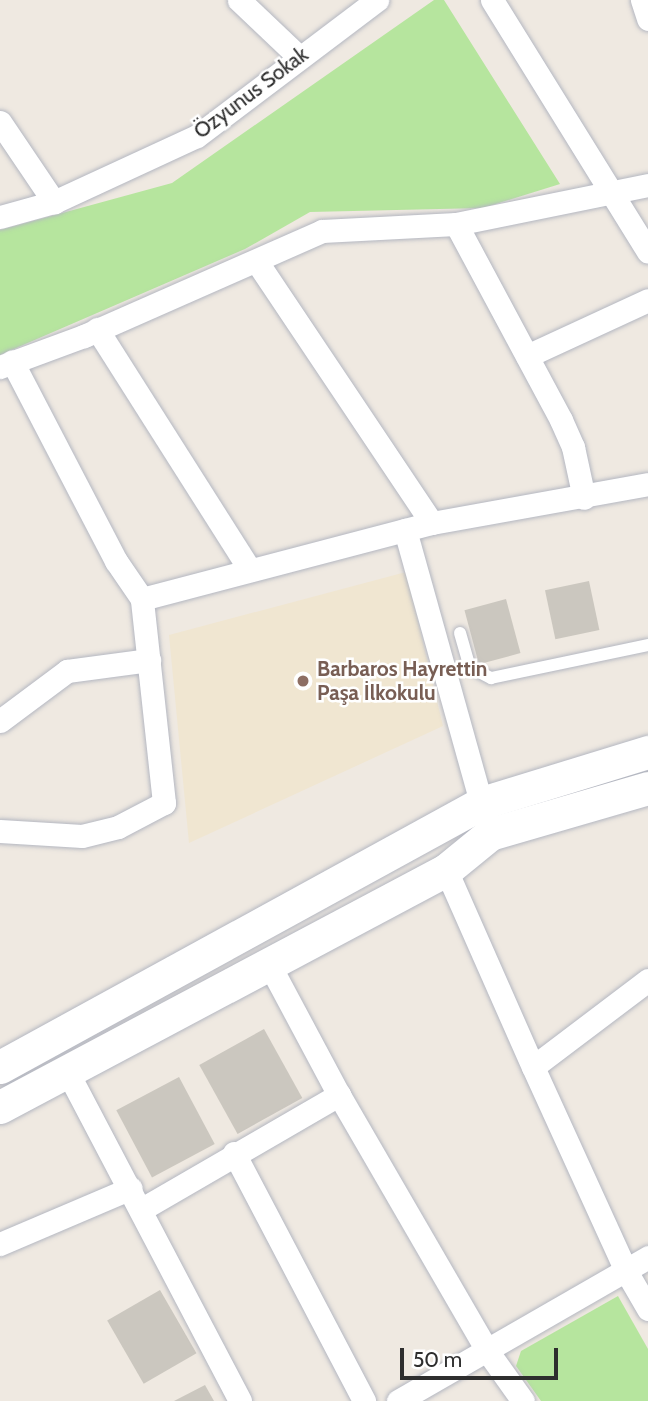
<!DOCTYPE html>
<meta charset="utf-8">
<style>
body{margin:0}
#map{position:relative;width:648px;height:1401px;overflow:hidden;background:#efe9e1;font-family:Cabin,sans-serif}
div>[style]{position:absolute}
.education>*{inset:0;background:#f0e6d1}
.green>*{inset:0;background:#b6e59e}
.building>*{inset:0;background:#cbc7bf;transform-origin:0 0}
.roads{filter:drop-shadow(0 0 2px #b4b7c1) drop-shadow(0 0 2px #b4b7c1)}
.lane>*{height:12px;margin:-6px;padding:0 6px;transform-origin:6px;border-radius:6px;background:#fff}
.street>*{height:23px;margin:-11.5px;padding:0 11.5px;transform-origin:11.5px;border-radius:11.5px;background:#fff}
.secondary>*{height:33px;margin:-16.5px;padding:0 16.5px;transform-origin:16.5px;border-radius:16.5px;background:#fff}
.dots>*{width:19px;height:19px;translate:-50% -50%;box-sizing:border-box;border:4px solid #fff;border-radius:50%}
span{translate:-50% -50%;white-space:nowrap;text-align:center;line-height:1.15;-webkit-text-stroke:5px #fff;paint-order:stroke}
.street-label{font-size:21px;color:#2e2e2e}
.education-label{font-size:21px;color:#785e54;font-weight:700}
.left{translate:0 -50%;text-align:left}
.scale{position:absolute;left:400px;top:1348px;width:158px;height:32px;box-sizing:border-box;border:4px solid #2e2e2e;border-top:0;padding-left:9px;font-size:21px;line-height:24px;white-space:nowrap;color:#2e2e2e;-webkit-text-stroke:5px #fff;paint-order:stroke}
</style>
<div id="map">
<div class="education">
<i style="clip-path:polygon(406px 572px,443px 726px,189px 843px,169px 635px)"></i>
</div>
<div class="green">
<i style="clip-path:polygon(434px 0,444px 0,560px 184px,483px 208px,310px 212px,245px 249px,0 355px,0 230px,172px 183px)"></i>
<i style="clip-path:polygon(618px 1296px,648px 1349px,648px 1401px,541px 1401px,516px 1366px,521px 1351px)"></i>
</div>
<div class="building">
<i style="left:589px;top:581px;width:50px;height:45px;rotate:78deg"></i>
<i style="left:506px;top:599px;width:56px;height:43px;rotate:75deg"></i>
<i style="left:264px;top:1029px;width:79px;height:74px;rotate:61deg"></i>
<i style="left:179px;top:1077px;width:76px;height:71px;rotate:62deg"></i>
<i style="left:160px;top:1290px;width:73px;height:61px;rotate:60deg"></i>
<i style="clip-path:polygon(205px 1385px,214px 1401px,174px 1401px)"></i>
</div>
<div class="roads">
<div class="lane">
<i style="left:460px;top:633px;width:35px;rotate:74deg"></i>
<i style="left:470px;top:667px;width:24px;rotate:28deg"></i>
<i style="left:491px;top:678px;width:160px;rotate:-11.9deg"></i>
</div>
<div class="street">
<i style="left:239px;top:0;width:83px;rotate:43.5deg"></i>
<i style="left:492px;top:0;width:296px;rotate:58.2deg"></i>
<i style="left:642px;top:0;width:20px;rotate:72deg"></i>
<i style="left:0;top:122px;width:97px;rotate:56deg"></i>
<i style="left:0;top:217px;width:56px;rotate:-15.5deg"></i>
<i style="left:54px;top:202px;width:157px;rotate:-24.8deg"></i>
<i style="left:197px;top:136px;width:226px;rotate:-37.1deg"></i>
<i style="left:456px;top:224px;width:222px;rotate:61.8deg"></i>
<i style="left:561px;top:420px;width:30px;rotate:66deg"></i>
<i style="left:573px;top:447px;width:52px;rotate:77.8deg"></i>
<i style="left:257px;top:262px;width:314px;rotate:56.2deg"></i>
<i style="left:97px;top:329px;width:285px;rotate:57.6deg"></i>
<i style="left:527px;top:356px;width:133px;rotate:-24.8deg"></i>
<i style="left:0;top:367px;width:90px;rotate:-20.3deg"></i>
<i style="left:84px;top:336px;width:260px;rotate:-23.8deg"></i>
<i style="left:322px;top:231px;width:134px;rotate:-3deg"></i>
<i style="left:456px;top:224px;width:196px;rotate:-11.5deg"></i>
<i style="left:405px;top:530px;width:298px;rotate:74.4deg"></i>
<i style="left:142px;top:599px;width:300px;rotate:-14.7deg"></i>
<i style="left:432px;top:523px;width:219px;rotate:-10.2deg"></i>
<i style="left:0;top:721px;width:84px;rotate:-36.7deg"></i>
<i style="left:67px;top:671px;width:83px;rotate:-7.6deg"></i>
<i style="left:0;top:831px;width:82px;rotate:3.5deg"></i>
<i style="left:82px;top:836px;width:37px;rotate:-14deg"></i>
<i style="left:118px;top:827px;width:52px;rotate:-27.6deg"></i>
<i style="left:164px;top:803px;width:205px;rotate:-96.2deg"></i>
<i style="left:142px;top:599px;width:46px;rotate:-124.4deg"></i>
<i style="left:116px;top:561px;width:225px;rotate:-117.5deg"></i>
<i style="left:446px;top:870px;width:215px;rotate:66.2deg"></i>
<i style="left:269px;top:964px;width:149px;rotate:61.9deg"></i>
<i style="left:339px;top:1095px;width:297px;rotate:59.9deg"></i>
<i style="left:488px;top:1352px;width:60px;rotate:54.5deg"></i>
<i style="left:648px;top:980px;width:144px;rotate:142.9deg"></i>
<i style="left:533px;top:1067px;width:224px;rotate:65.5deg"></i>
<i style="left:626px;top:1271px;width:44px;rotate:59.9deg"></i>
<i style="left:68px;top:1073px;width:370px;rotate:62.3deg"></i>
<i style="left:234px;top:1153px;width:280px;rotate:62.3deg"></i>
<i style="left:142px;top:1209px;width:228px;rotate:-30.1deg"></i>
<i style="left:0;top:1244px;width:142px;rotate:-23.1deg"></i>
<i style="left:398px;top:1401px;width:289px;rotate:-29.9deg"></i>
</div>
<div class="secondary">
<i style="left:0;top:1067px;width:550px;rotate:-28.71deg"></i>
<i style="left:482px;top:803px;width:174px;rotate:-17.1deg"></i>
<i style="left:0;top:1107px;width:505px;rotate:-27.99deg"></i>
<i style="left:446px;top:870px;width:57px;rotate:-39.3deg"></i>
<i style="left:490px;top:834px;width:165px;rotate:-16.2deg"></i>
</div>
</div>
<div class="dots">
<i style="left:303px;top:681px;background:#8d6e63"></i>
</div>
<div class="street-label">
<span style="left:251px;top:93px;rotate:-37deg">Özyunus Sokak</span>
</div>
<div class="education-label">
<span class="left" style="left:317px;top:681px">Barbaros Hayrettin<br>Paşa İlkokulu</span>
</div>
<div class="scale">50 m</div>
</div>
